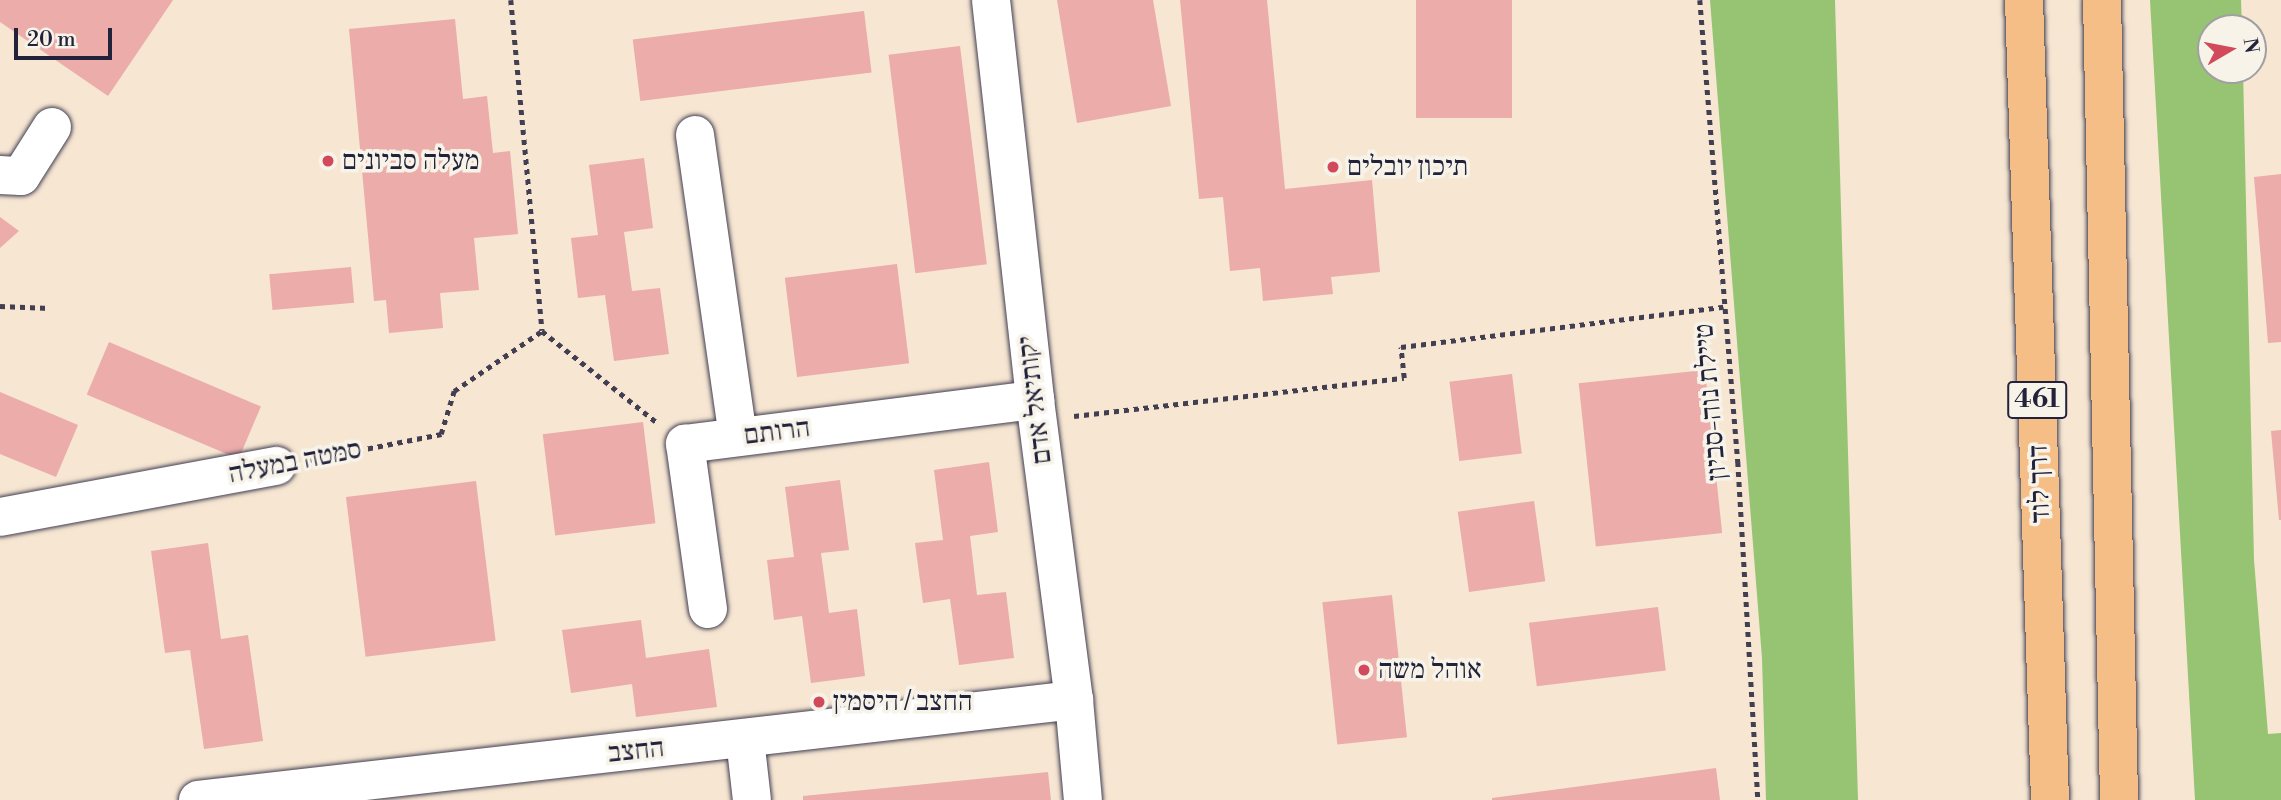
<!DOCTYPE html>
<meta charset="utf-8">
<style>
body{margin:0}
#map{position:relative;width:2281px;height:800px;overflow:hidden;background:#f6e6d2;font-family:"Libre Bodoni","Frank Ruhl Libre",serif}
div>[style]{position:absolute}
.green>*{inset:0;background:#96c472}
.building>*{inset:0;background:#ebacaa;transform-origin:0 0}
.path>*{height:4.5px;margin-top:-2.25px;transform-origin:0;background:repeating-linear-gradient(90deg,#423f52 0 5px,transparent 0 10px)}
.roads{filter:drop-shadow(0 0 2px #423f52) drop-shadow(0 0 2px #423f52)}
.minor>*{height:38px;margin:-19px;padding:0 19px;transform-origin:19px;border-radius:19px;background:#fff}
.major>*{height:38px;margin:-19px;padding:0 19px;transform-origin:19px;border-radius:19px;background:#f6be87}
.dots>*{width:19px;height:19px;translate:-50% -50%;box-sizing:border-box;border:4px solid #f7f3e8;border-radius:50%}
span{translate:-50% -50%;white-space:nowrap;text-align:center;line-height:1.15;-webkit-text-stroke:7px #f7f3e8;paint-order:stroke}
.shield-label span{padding:2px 5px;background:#f7f3e8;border:2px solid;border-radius:5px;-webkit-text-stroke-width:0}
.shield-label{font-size:26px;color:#22223b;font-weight:700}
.poi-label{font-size:28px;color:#22223b}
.left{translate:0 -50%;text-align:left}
.street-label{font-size:28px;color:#22223b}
.north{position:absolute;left:2197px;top:14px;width:70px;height:70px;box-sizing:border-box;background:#f7f3e8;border:2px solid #a29fa3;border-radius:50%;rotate:80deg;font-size:19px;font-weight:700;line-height:28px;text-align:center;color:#22223b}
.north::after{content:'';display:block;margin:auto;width:24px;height:32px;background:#d1495b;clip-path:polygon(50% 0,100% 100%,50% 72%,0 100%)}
.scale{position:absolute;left:14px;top:28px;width:98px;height:32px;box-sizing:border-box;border:4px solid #22223b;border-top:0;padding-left:9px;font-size:21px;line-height:24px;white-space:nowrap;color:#22223b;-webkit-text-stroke:5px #f7f3e8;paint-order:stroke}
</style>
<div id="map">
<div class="green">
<i style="clip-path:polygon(1710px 0,1835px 0,1858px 800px,1766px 800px,1762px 658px)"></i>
<i style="clip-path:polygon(2150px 0,2241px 0,2242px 28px,2211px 28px,2211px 70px,2243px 70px,2254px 560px,2268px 734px,2281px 733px,2281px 800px,2195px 800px)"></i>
</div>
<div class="building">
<i style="clip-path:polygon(0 0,173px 0,108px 96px,0 22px)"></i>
<i style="clip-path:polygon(1057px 0,1153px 0,1171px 106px,1077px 123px)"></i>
<i style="clip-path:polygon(1180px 0,1267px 0,1285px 189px,1372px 180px,1380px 272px,1331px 277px,1333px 294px,1263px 301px,1260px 268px,1230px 271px,1223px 197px,1199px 199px)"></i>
<i style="left:1416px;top:0;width:96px;height:118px"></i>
<i style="left:864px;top:11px;width:62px;height:233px;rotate:83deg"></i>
<i style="clip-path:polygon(455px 19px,463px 99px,487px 96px,493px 153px,510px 151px,518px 234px,474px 238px,479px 290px,440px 293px,443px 328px,389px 333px,386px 300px,374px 301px,349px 29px)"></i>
<i style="left:960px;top:46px;width:220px;height:72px;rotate:83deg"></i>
<i style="clip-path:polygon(644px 158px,653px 228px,624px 232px,632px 291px,660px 288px,669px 354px,614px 361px,605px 295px,578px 298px,571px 238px,598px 235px,589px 165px)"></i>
<i style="clip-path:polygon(2281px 174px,2281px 342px,2268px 343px,2254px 177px)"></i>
<i style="clip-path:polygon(0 217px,19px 231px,0 248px)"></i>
<i style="left:897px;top:264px;width:100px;height:113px;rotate:83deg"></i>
<i style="left:351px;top:267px;width:36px;height:82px;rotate:85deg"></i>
<i style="left:109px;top:342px;width:165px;height:57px;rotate:23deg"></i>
<i style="left:1705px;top:370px;width:164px;height:127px;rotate:84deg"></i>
<i style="left:1512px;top:374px;width:80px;height:63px;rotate:83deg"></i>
<i style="clip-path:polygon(0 392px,78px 425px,56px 477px,0 454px)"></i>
<i style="left:643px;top:422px;width:102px;height:101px;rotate:83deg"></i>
<i style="clip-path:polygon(2281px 430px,2281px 520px,2279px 520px,2271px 431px)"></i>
<i style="clip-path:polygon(989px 462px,998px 532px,970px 536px,977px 595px,1006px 592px,1014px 658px,959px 665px,950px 599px,923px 603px,915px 543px,943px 540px,934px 470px)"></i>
<i style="clip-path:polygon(840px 480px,849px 550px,821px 553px,829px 613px,857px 609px,865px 676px,811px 683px,802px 616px,774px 620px,767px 560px,794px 557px,785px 487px)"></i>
<i style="left:476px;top:481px;width:161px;height:131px;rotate:83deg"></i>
<i style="left:1534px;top:501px;width:81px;height:77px;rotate:82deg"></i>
<i style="clip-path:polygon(208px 543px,221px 639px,248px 635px,263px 741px,204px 749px,190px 650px,165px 653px,151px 551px)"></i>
<i style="left:1392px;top:595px;width:143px;height:70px;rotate:84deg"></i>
<i style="left:1658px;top:607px;width:64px;height:130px;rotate:83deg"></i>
<i style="clip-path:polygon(641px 620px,646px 658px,709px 649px,717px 707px,636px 717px,632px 684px,571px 693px,562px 630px)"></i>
<i style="clip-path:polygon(1716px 768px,1720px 800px,1492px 800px,1492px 798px)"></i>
<i style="clip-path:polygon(1048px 772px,1051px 800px,803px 800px,803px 796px)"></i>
</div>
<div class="path">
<i style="left:511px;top:0;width:332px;rotate:84.6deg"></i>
<i style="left:542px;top:331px;width:149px;rotate:38.5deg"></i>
<i style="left:1700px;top:0;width:464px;rotate:85.3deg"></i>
<i style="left:1738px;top:462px;width:339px;rotate:86.6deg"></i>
<i style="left:0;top:306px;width:50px;rotate:2.3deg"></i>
<i style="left:1074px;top:416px;width:332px;rotate:-6.6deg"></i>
<i style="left:1404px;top:378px;width:31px;rotate:-96deg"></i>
<i style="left:1401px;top:347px;width:325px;rotate:-7.1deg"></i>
<i style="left:309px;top:460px;width:135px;rotate:-11.1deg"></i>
<i style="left:441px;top:434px;width:45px;rotate:-73.2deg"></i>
<i style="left:454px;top:391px;width:107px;rotate:-34.3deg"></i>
</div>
<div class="roads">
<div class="minor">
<i style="left:991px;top:0;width:402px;rotate:83.7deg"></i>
<i style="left:1035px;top:400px;width:303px;rotate:82.6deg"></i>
<i style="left:1074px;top:700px;width:100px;rotate:84.9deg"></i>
<i style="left:695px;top:135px;width:304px;rotate:81.9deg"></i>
<i style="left:0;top:175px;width:21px;rotate:3deg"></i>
<i style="left:21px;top:176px;width:58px;rotate:-57.7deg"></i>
<i style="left:0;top:517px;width:281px;rotate:-10.5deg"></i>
<i style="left:708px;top:609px;width:167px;rotate:-97.9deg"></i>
<i style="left:685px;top:444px;width:353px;rotate:-7.2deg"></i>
<i style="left:745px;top:739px;width:61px;rotate:83.5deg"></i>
<i style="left:198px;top:800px;width:882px;rotate:-6.51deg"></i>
</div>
<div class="major">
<i style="left:2024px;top:0;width:800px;rotate:88.14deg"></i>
<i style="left:2102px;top:0;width:800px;rotate:88.78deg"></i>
</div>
</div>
<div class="dots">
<i style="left:328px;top:161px;background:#d1495b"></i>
<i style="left:1333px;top:167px;background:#d1495b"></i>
<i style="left:1364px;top:670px;background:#d1495b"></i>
<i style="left:819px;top:702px;background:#d1495b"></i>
</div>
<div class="shield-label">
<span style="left:2037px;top:400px">461</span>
</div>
<div class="poi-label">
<span class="left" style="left:342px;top:161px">מעלה סביונים</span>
<span class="left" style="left:1347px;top:167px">תיכון יובלים</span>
<span class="left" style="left:1378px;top:670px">אוהל משה</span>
<span class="left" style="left:833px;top:702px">החצב / היסמין</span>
</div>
<div class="street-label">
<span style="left:1035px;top:400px;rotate:-97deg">יקותיאל אדם</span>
<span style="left:1711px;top:402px;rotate:-95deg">טיילת נוה-סביון</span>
<span style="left:777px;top:432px;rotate:-7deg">הרותם</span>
<span style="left:295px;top:462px;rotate:-11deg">סמטה במעלה</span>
<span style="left:2040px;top:484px;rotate:-92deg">דרך לוד</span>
<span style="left:636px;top:751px;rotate:-6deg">החצב</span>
</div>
<div class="north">N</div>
<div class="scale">20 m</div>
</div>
